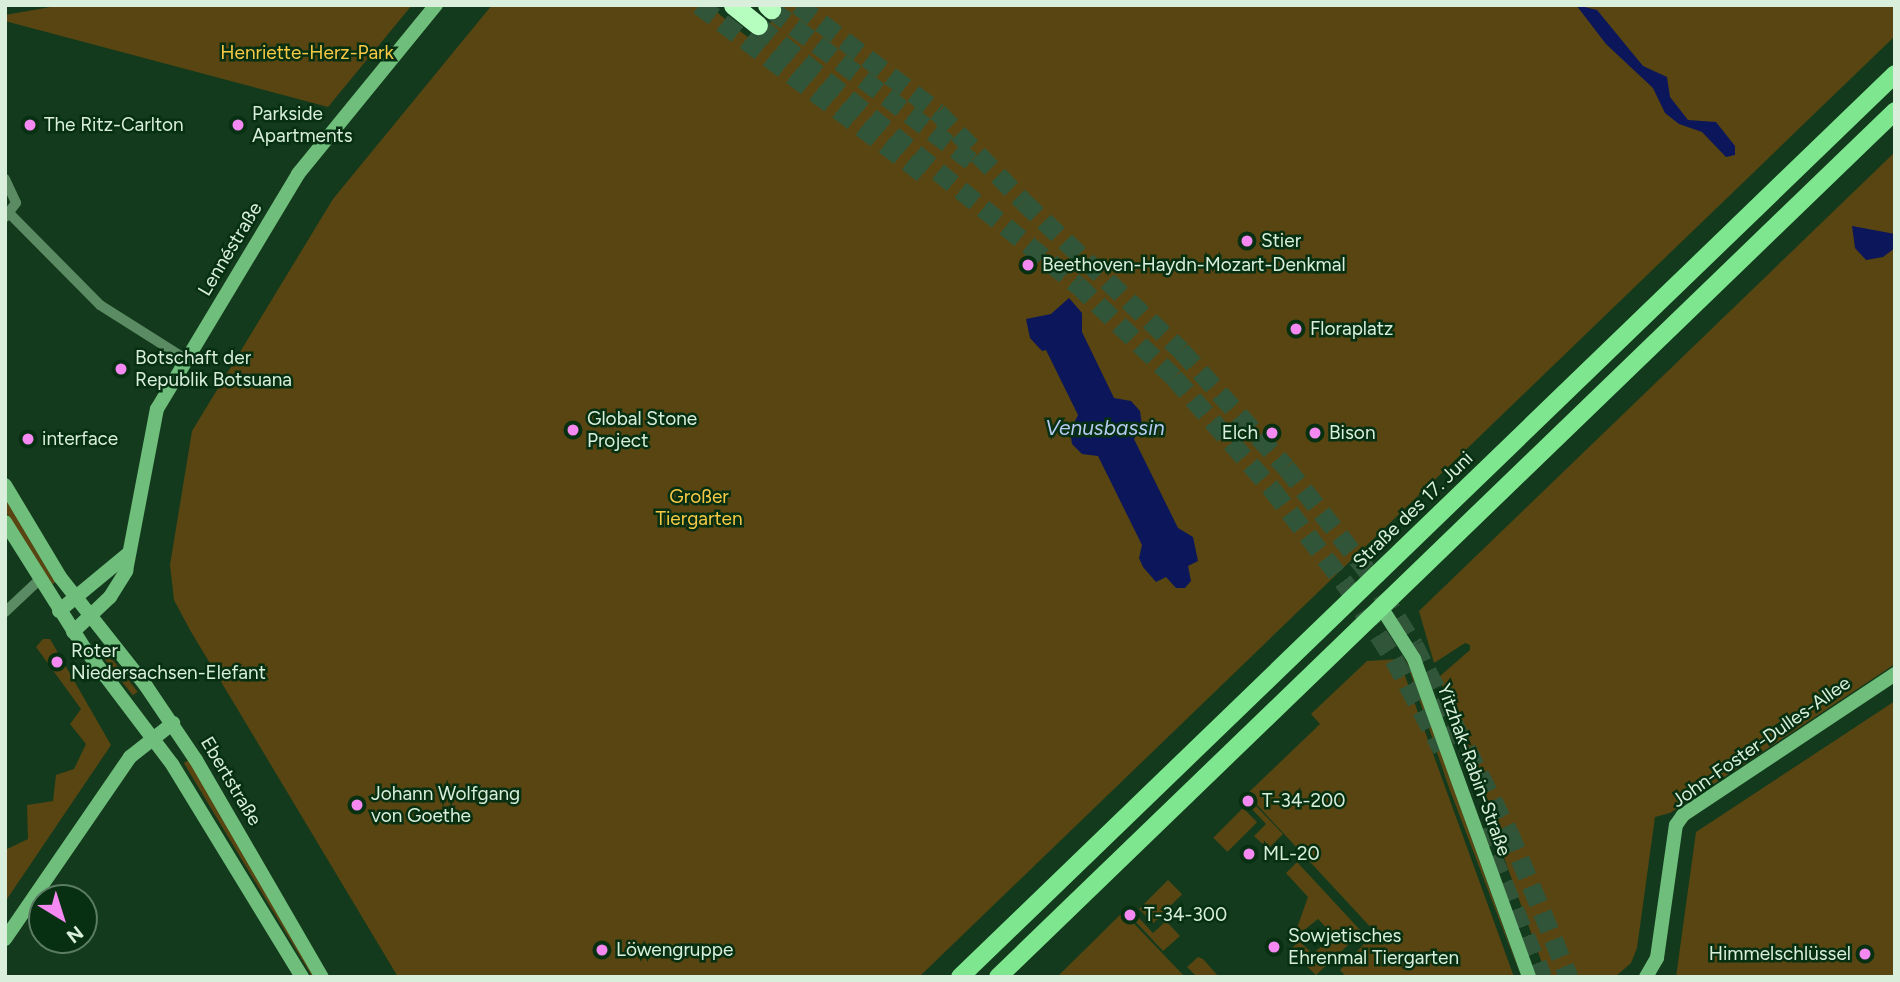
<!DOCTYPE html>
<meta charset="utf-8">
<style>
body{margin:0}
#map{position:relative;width:1900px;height:982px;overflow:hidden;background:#133a1c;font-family:Figtree,sans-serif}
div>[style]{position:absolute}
.green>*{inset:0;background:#584512;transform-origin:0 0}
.water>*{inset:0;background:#0b165b}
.highway-tunnel>*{height:19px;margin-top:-9.5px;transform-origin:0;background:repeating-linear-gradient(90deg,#315539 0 19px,transparent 0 29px)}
.street>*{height:10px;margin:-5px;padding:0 5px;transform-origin:5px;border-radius:5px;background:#5b8b62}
.secondary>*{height:14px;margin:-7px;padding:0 7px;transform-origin:7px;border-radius:7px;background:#6fbe7c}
.primary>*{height:18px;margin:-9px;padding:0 9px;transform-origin:9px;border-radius:9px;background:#7de68f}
.highway>*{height:19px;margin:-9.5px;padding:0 9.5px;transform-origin:9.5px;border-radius:9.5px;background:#b6fec0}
.dots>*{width:19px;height:19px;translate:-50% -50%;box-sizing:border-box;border:4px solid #073012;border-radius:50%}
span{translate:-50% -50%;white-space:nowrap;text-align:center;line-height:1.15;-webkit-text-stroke:5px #073012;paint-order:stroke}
.park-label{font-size:19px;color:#f9c945}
.poi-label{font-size:19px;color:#d9efdb}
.left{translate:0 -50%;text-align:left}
.right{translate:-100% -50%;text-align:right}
.street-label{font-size:19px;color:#d9efdb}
.water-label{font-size:21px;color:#b7c8f1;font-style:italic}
.frame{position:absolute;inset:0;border:7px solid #d9efdb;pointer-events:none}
.north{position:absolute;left:28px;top:884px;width:70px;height:70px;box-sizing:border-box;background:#073012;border:2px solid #5b7c62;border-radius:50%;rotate:142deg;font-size:19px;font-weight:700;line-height:28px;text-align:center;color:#d9efdb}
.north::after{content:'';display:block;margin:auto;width:24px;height:32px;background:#f489f1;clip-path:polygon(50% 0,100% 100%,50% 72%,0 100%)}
</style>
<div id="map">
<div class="green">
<i style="clip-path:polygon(62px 5px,412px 5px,328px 107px,5px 21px,5px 15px)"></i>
<i style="clip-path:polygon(492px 5px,708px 5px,755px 43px,784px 5px,1895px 5px,1895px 36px,919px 977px,398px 977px,190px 630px,174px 600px,170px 565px,192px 431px,333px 199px)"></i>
<i style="clip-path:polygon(1895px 152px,1895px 664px,1670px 813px,1655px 817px,1637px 948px,1631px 963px,1615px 977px,1547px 977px,1439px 677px,1470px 650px,1470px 645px,1465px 643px,1434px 663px,1419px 611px)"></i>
<i style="clip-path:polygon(5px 497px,55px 582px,50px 587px,5px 510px)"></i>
<i style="clip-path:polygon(43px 639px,50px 639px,111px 745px,5px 902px,5px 850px,28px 839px,27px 805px,53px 801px,56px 775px,74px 769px,86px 744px,70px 724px,81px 709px,36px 647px)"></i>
<i style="left:105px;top:650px;width:53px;height:6px;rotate:52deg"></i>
<i style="clip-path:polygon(1405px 657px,1423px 702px,1521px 977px,1448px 785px)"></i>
<i style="clip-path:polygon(1399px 659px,1415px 704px,1514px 977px,1346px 977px,1340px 970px,1375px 932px,1247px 794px,1320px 724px,1311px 714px,1367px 661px)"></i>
<i style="clip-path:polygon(1895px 701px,1895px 977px,1676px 977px,1696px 832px)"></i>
<i style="left:189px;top:760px;width:252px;height:6px;rotate:59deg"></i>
<i style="clip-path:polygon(1254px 804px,1283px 834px,1268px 849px,1254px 836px,1266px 824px,1250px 807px)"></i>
<i style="left:1243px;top:808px;width:20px;height:42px;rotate:45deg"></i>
<i style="clip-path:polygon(1297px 862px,1362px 932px,1316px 975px,1295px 955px,1291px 958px,1287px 953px,1299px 941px,1313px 954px,1333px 935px,1318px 919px,1293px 939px,1308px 897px,1286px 873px)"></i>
<i style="left:1168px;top:880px;width:20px;height:41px;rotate:45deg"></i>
<i style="clip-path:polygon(1123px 912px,1185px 977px,1057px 977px)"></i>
<i style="clip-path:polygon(1138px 917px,1153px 933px,1166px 921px,1180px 936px,1163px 951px,1134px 920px)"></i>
<i style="clip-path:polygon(1198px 957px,1203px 959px,1219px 977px,1197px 977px,1187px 967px)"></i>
</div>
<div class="water">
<i style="clip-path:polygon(1576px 5px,1597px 10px,1643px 66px,1667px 77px,1670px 97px,1688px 120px,1716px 122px,1735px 146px,1735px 155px,1726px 157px,1702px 132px,1679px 124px,1665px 113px,1653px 88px,1606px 44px)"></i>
<i style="clip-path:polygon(1852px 226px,1895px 234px,1895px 248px,1883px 257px,1866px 260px,1855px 248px)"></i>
<i style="clip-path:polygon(1069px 298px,1082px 313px,1082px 332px,1114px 398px,1131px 401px,1140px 411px,1142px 425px,1134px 439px,1178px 528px,1193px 537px,1198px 561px,1188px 566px,1191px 581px,1185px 588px,1176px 588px,1166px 577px,1156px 582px,1143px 567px,1139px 558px,1142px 545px,1098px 456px,1082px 454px,1072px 444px,1070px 431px,1078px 415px,1046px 350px,1042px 351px,1030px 338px,1026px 319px,1051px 314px)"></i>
</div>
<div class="highway-tunnel">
<i style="left:699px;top:5px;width:288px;rotate:36.9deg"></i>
<i style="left:798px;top:5px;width:176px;rotate:37.4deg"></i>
<i style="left:938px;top:112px;width:123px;rotate:46.3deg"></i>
<i style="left:1023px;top:201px;width:217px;rotate:43.3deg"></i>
<i style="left:1181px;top:350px;width:157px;rotate:48.1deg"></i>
<i style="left:1286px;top:467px;width:130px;rotate:51.9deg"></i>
<i style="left:1366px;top:569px;width:90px;rotate:57.7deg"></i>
<i style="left:1414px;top:645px;width:210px;rotate:63.1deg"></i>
<i style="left:1509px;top:832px;width:157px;rotate:67.5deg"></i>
<i style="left:771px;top:9px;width:256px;rotate:37.2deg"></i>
<i style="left:758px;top:25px;width:411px;rotate:39.1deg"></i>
<i style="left:1077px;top:284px;width:134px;rotate:43.8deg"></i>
<i style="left:1174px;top:377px;width:149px;rotate:48.8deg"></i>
<i style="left:1272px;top:489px;width:123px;rotate:52.3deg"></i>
<i style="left:1347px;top:586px;width:87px;rotate:57.2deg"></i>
<i style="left:1394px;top:659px;width:102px;rotate:61.9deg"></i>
<i style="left:1481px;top:829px;width:160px;rotate:67.3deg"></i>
</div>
<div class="street">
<i style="left:5px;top:179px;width:26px;rotate:65deg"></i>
<i style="left:16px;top:203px;width:18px;rotate:128deg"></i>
<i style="left:10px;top:214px;width:128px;rotate:45.3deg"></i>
<i style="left:100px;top:305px;width:103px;rotate:32.3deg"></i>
<i style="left:5px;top:612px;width:47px;rotate:-43.3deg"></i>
</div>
<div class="secondary">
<i style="left:5px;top:485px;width:107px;rotate:59.1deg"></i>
<i style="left:60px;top:577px;width:139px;rotate:51.7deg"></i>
<i style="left:146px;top:686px;width:89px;rotate:56deg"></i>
<i style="left:196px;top:760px;width:251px;rotate:59.9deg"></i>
<i style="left:5px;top:522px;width:150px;rotate:57.8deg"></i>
<i style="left:85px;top:649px;width:144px;rotate:52.9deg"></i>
<i style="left:172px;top:764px;width:250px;rotate:58.6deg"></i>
<i style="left:1381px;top:607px;width:62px;rotate:57.6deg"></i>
<i style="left:1414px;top:659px;width:338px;rotate:70.1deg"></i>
<i style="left:59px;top:611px;width:91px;rotate:-39.6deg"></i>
<i style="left:73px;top:632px;width:51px;rotate:-43.4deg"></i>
<i style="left:110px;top:597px;width:31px;rotate:-58deg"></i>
<i style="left:126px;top:571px;width:165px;rotate:-79.2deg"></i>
<i style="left:157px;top:409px;width:274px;rotate:-59deg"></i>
<i style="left:298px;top:174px;width:218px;rotate:-50.8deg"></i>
<i style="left:5px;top:939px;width:221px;rotate:-55.5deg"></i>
<i style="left:130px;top:757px;width:55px;rotate:-38.3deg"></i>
<i style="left:1646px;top:977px;width:22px;rotate:-60deg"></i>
<i style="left:1657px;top:958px;width:134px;rotate:-81.9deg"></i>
<i style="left:1676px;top:825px;width:12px;rotate:-55deg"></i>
<i style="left:1683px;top:815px;width:255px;rotate:-33.6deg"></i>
</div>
<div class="primary">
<i style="left:960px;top:977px;width:1300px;rotate:-44deg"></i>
<i style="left:998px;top:977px;width:1247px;rotate:-43.99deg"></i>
</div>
<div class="highway">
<i style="left:733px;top:5px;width:32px;rotate:39deg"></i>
<i style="left:767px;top:5px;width:6px;rotate:45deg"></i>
</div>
<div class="dots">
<i style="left:30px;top:125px;background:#f489f1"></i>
<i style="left:238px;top:125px;background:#f489f1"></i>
<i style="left:1247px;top:241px;background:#f489f1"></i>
<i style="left:1028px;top:265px;background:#f489f1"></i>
<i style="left:1296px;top:329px;background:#f489f1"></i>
<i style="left:121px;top:369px;background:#f489f1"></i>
<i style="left:573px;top:430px;background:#f489f1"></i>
<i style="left:1272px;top:433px;background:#f489f1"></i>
<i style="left:1315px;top:433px;background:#f489f1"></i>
<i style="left:28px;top:439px;background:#f489f1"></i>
<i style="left:57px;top:662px;background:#f489f1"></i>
<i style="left:1248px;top:801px;background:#f489f1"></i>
<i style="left:357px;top:805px;background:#f489f1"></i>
<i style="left:1249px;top:854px;background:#f489f1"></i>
<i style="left:1130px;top:915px;background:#f489f1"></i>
<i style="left:1274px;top:947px;background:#f489f1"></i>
<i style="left:602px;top:950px;background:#f489f1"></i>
<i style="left:1865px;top:954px;background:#f489f1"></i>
</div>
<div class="park-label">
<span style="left:307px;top:53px">Henriette-Herz-Park</span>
<span style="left:699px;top:508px">Großer<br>Tiergarten</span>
</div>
<div class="poi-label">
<span class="left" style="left:252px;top:125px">Parkside<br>Apartments</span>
<span class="left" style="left:44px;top:125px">The Ritz-Carlton</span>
<span class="left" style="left:1261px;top:241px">Stier</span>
<span class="left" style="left:1042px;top:265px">Beethoven-Haydn-Mozart-Denkmal</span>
<span class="left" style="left:1310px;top:329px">Floraplatz</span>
<span class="left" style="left:135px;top:369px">Botschaft der<br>Republik Botsuana</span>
<span class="left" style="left:587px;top:430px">Global Stone<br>Project</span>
<span class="right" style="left:1258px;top:433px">Elch</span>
<span class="left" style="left:1329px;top:433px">Bison</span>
<span class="left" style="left:42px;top:439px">interface</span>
<span class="left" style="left:71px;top:662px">Roter<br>Niedersachsen-Elefant</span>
<span class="left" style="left:371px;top:805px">Johann Wolfgang<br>von Goethe</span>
<span class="left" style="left:1262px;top:801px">T-34-200</span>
<span class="left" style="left:1263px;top:854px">ML-20</span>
<span class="left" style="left:1144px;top:915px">T-34-300</span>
<span class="left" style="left:1288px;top:947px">Sowjetisches<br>Ehrenmal Tiergarten</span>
<span class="left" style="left:616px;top:950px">Löwengruppe</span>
<span class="right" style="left:1851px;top:954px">Himmelschlüssel</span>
</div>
<div class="street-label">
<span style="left:230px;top:249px;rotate:-59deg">Lennéstraße</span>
<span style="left:1413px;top:510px;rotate:-44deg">Straße des 17. Juni</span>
<span style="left:1761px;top:742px;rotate:-35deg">John-Foster-Dulles-Allee</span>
<span style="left:1474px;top:770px;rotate:70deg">Yitzhak-Rabin-Straße</span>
<span style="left:231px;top:781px;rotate:59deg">Ebertstraße</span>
</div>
<div class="water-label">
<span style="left:1105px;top:428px">Venusbassin</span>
</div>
<div class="frame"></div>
<div class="north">N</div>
</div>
